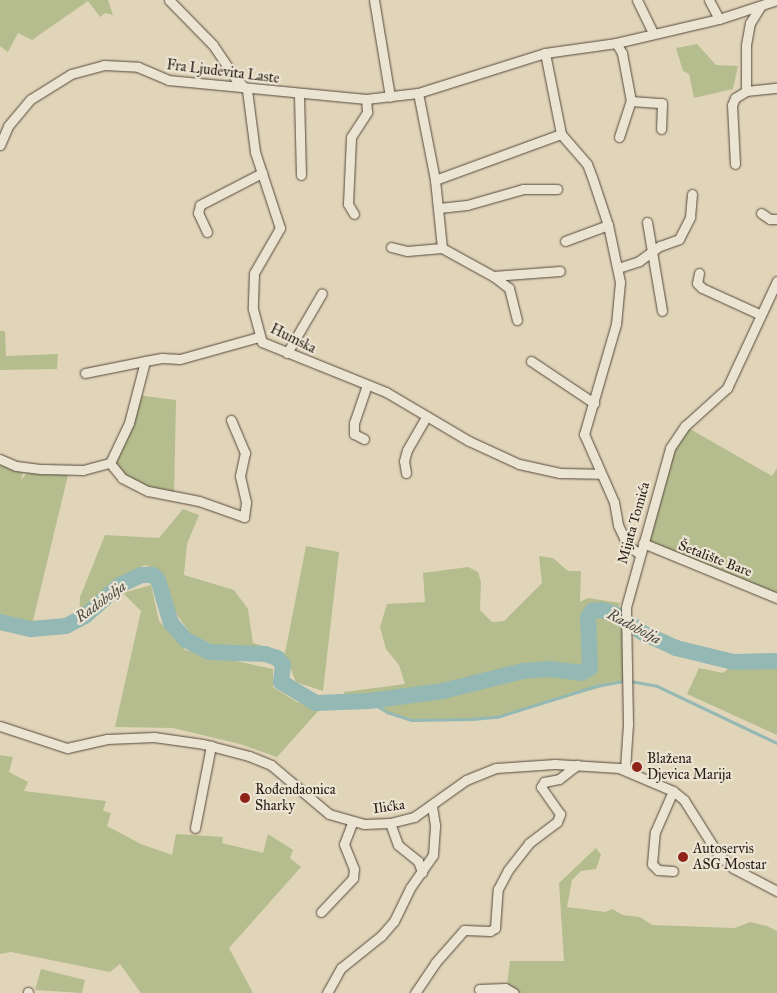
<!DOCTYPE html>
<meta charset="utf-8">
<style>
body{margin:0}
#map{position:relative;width:777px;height:993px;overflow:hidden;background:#e1d5b9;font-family:"IM FELL Great Primer",serif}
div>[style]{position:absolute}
.green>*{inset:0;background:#b5bd8e}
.stream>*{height:2.5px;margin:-1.25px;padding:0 1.25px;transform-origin:1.25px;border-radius:1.25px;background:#94b8b3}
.river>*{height:16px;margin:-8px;padding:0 8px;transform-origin:8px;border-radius:8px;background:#94b8b3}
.roads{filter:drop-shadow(0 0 1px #56483c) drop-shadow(0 0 1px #56483c)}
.minor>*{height:9px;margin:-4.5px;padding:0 4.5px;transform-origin:4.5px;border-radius:4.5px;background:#ece4d2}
.dots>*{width:14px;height:14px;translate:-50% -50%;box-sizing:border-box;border:2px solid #ece4d2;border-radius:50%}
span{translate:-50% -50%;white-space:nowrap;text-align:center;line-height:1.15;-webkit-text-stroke:4.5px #ece4d2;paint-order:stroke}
.street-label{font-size:14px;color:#271913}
.poi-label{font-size:14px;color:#271913}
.left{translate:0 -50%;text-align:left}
.water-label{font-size:15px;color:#484943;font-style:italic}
</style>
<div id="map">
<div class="green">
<i style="clip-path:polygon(0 0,108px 0,113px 15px,105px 13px,100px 17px,88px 1px,32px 40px,18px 33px,8px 52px,0 46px)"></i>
<i style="clip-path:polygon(697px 44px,716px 65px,738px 66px,733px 89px,694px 98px,689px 74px,683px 71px,676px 48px)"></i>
<i style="clip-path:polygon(0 331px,5px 331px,6px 356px,58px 354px,57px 369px,0 370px)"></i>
<i style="clip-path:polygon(137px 395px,176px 400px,174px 498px,128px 481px,110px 463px)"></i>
<i style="clip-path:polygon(685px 426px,772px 476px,777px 468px,777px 598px,643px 543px,670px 448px)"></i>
<i style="clip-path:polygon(0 461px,23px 472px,21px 480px,31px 468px,69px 471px,31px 629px,0 622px)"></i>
<i style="clip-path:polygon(183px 509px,199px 515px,187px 544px,184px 575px,234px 590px,248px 609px,253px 643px,285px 653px,306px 546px,339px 552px,323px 691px,296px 682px,289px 665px,280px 655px,252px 649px,212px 646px,190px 633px,173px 609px,163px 579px,146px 565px,131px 571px,79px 615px,80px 597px,105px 535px,159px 538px)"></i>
<i style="clip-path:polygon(539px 556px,553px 558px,568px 571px,581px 571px,580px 602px,588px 598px,620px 603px,615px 614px,622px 618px,620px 626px,625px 635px,623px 681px,497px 717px,472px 719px,411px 720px,387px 712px,369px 701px,345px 702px,344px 692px,405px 684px,399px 665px,386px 649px,380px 627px,387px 604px,425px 602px,423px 573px,468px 567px,478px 572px,481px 582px,480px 610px,492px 622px,504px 621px,542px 583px)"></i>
<i style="clip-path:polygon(151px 585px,159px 621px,185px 650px,273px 669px,273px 687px,297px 702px,320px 709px,277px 757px,240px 744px,173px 728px,115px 727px,141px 611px,123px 593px)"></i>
<i style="clip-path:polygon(777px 665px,777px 735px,687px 694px,699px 668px,723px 673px,731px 666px)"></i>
<i style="clip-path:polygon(0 755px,13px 757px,9px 772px,28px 782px,24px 791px,106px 801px,103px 811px,111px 813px,107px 826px,141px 844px,172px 855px,176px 834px,223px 837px,222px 843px,263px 853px,268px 834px,293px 850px,290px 858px,301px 867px,229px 948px,253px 993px,141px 993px,120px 964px,110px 972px,11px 952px,0 954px)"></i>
<i style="clip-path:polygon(596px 848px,601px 855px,596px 869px,581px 871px,572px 880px,567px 907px,605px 912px,612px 909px,623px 915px,640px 917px,652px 925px,735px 928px,750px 922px,767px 926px,777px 931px,777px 993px,514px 993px,507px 985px,510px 961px,564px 961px,559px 883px)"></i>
<i style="clip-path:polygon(41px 969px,85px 980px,82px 993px,35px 990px)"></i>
</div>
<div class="stream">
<i style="left:630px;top:681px;width:27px;rotate:10deg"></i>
<i style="left:657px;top:686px;width:133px;rotate:25.4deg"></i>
<i style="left:369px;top:701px;width:21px;rotate:31deg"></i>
<i style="left:387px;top:712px;width:25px;rotate:18deg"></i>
<i style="left:411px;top:720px;width:61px;rotate:-0.9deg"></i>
<i style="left:472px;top:719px;width:25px;rotate:-5deg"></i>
<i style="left:497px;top:717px;width:104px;rotate:-17.4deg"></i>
<i style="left:596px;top:686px;width:29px;rotate:-10deg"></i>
</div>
<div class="river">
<i style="left:0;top:622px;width:32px;rotate:13deg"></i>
<i style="left:31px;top:629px;width:35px;rotate:-5deg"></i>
<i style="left:66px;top:626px;width:21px;rotate:-28deg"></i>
<i style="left:85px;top:616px;width:47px;rotate:-41.5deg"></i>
<i style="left:120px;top:585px;width:23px;rotate:-25deg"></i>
<i style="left:141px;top:575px;width:12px"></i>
<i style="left:153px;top:575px;width:7px;rotate:45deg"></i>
<i style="left:158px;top:580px;width:45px;rotate:73.2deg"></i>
<i style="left:171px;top:623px;width:23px;rotate:49deg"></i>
<i style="left:186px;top:640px;width:27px;rotate:27deg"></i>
<i style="left:210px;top:652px;width:55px;rotate:2.1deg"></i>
<i style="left:265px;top:654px;width:13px;rotate:18deg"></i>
<i style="left:277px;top:658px;width:9px;rotate:49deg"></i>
<i style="left:283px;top:665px;width:17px;rotate:97deg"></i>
<i style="left:281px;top:682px;width:41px;rotate:31deg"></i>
<i style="left:316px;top:703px;width:53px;rotate:-2.2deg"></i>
<i style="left:369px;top:701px;width:75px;rotate:-7.7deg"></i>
<i style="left:443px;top:691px;width:82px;rotate:-14deg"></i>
<i style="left:523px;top:671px;width:27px;rotate:-4deg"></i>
<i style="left:550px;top:669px;width:31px;rotate:7deg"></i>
<i style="left:581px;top:673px;width:10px;rotate:-29deg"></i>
<i style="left:590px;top:668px;width:51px;rotate:-92.2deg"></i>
<i style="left:588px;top:617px;width:7px;rotate:-56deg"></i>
<i style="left:592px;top:611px;width:10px;rotate:-6deg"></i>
<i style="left:602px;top:610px;width:14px;rotate:17deg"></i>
<i style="left:615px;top:614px;width:36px;rotate:34deg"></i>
<i style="left:645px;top:634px;width:34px;rotate:24deg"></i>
<i style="left:676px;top:648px;width:59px;rotate:13.8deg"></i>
<i style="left:733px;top:662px;width:44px;rotate:-1.3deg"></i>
</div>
<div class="roads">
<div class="minor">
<i style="left:169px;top:0;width:63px;rotate:45.6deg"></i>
<i style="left:213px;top:45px;width:40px;rotate:56deg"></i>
<i style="left:235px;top:78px;width:17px;rotate:45deg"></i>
<i style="left:247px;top:90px;width:63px;rotate:82.6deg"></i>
<i style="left:255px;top:152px;width:80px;rotate:71.8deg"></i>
<i style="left:280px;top:228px;width:52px;rotate:120deg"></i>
<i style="left:254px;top:273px;width:36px;rotate:92deg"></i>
<i style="left:253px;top:309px;width:34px;rotate:75deg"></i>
<i style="left:262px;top:342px;width:134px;rotate:22deg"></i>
<i style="left:386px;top:392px;width:96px;rotate:30.6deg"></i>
<i style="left:469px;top:441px;width:55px;rotate:24.7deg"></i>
<i style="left:519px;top:464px;width:42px;rotate:12.4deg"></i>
<i style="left:560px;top:473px;width:39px;rotate:1deg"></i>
<i style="left:374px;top:0;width:98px;rotate:80.6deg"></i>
<i style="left:637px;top:0;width:37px;rotate:64deg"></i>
<i style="left:709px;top:0;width:21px;rotate:62deg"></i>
<i style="left:616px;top:43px;width:12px;rotate:59deg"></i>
<i style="left:622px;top:53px;width:49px;rotate:79.4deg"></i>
<i style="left:631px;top:101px;width:31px;rotate:4deg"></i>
<i style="left:662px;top:103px;width:26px;rotate:92deg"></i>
<i style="left:545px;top:53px;width:83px;rotate:78.8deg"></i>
<i style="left:561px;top:134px;width:40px;rotate:49deg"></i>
<i style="left:587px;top:164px;width:14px;rotate:69deg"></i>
<i style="left:592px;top:177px;width:51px;rotate:71.6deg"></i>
<i style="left:608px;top:225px;width:58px;rotate:78.1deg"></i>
<i style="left:620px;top:282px;width:42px;rotate:95.4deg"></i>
<i style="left:616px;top:324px;width:115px;rotate:106.2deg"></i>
<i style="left:584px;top:434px;width:74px;rotate:66.2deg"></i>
<i style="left:614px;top:502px;width:23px;rotate:80deg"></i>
<i style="left:618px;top:525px;width:23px;rotate:65deg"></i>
<i style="left:628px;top:546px;width:14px;rotate:34deg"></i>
<i style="left:746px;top:91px;width:31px;rotate:-6deg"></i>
<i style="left:418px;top:93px;width:89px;rotate:78.9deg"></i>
<i style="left:435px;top:180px;width:68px;rotate:84.1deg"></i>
<i style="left:299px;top:95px;width:80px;rotate:88.6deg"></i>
<i style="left:619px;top:137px;width:38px;rotate:-72deg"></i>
<i style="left:0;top:145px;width:21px;rotate:-67deg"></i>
<i style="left:8px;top:126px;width:35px;rotate:-50deg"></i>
<i style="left:31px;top:99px;width:47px;rotate:-32deg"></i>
<i style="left:71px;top:74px;width:34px;rotate:-15deg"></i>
<i style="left:104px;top:65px;width:34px;rotate:3deg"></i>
<i style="left:138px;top:67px;width:33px;rotate:23deg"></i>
<i style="left:168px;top:80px;width:199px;rotate:5.5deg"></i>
<i style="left:366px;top:99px;width:52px;rotate:-6.6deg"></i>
<i style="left:418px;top:93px;width:133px;rotate:-17.5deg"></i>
<i style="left:545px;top:53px;width:72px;rotate:-8deg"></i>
<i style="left:616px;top:43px;width:106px;rotate:-13.1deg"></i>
<i style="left:719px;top:19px;width:61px;rotate:-18.1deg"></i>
<i style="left:735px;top:164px;width:59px;rotate:-92.9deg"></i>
<i style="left:732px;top:105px;width:8px;rotate:-67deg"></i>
<i style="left:735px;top:98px;width:13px;rotate:-32deg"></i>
<i style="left:746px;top:91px;width:46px;rotate:-90deg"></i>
<i style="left:746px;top:45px;width:22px;rotate:-80deg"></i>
<i style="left:750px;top:23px;width:19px;rotate:-58deg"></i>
<i style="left:435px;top:180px;width:134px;rotate:-20.1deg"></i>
<i style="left:439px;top:208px;width:28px;rotate:-6deg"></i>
<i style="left:467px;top:205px;width:58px;rotate:-15.9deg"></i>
<i style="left:523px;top:189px;width:34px"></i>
<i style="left:761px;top:213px;width:11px;rotate:34deg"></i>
<i style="left:770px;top:219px;width:7px"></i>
<i style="left:354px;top:214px;width:12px;rotate:-121deg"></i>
<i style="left:348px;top:204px;width:67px;rotate:-87.4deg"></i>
<i style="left:351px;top:137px;width:30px;rotate:-57deg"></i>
<i style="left:367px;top:112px;width:13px;rotate:-94deg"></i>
<i style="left:647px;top:222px;width:90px;rotate:80.4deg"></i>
<i style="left:207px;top:232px;width:21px;rotate:-115deg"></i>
<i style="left:198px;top:213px;width:8px;rotate:-76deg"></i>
<i style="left:200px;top:205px;width:70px;rotate:-27.3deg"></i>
<i style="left:565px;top:241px;width:46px;rotate:-20.4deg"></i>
<i style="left:391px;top:247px;width:16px;rotate:14deg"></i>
<i style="left:407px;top:251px;width:35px;rotate:-5deg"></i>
<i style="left:442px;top:248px;width:58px;rotate:28.8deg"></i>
<i style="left:493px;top:276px;width:67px;rotate:-4.3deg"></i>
<i style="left:618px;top:268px;width:22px;rotate:-18deg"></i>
<i style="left:639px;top:261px;width:26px;rotate:-36deg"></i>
<i style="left:660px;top:246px;width:20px;rotate:-20deg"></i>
<i style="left:679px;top:239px;width:25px;rotate:-63deg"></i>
<i style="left:690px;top:217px;width:23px;rotate:-85deg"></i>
<i style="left:699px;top:273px;width:10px;rotate:101deg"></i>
<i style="left:697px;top:283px;width:7px;rotate:45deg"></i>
<i style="left:702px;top:288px;width:63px;rotate:24.5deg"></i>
<i style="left:493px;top:276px;width:20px;rotate:37deg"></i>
<i style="left:509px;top:288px;width:33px;rotate:76deg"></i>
<i style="left:287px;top:353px;width:69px;rotate:-59.7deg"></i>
<i style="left:531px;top:361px;width:76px;rotate:33.7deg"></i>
<i style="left:85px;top:373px;width:61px;rotate:-11.3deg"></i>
<i style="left:364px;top:439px;width:11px;rotate:-153deg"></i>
<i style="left:354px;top:434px;width:11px;rotate:-90deg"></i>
<i style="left:354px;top:423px;width:40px;rotate:-71.1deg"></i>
<i style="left:0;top:459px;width:17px;rotate:24deg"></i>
<i style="left:16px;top:466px;width:26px;rotate:7deg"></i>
<i style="left:42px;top:469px;width:41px;rotate:1.4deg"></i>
<i style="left:83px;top:470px;width:28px;rotate:-15deg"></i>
<i style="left:110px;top:463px;width:19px;rotate:51deg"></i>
<i style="left:122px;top:478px;width:29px;rotate:27deg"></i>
<i style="left:148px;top:491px;width:52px;rotate:11.1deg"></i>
<i style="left:199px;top:501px;width:48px;rotate:19.6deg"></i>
<i style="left:244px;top:517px;width:15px;rotate:-82deg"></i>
<i style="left:246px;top:502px;width:27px;rotate:-103deg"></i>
<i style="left:240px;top:476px;width:24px;rotate:-78deg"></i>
<i style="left:245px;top:453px;width:36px;rotate:-113deg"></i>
<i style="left:110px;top:463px;width:44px;rotate:-64.6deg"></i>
<i style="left:129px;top:423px;width:64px;rotate:-75.5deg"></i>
<i style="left:145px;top:361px;width:17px;rotate:-10deg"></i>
<i style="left:162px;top:358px;width:18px;rotate:3deg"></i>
<i style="left:180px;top:359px;width:82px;rotate:-15.6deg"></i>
<i style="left:406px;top:473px;width:12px;rotate:-99deg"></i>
<i style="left:404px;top:461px;width:11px;rotate:-75deg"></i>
<i style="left:407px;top:450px;width:39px;rotate:-60deg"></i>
<i style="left:643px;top:543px;width:145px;rotate:22.3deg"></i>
<i style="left:0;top:726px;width:71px;rotate:18.2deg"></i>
<i style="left:67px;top:748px;width:41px;rotate:-12.7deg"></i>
<i style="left:107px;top:739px;width:47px;rotate:-2.4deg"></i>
<i style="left:154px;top:737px;width:49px;rotate:8.1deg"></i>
<i style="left:203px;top:744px;width:48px;rotate:14.6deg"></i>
<i style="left:249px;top:756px;width:24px;rotate:22deg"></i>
<i style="left:271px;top:765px;width:76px;rotate:40.2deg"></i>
<i style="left:329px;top:814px;width:36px;rotate:16deg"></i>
<i style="left:364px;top:824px;width:26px;rotate:-2deg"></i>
<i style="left:390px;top:823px;width:25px;rotate:-14deg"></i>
<i style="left:414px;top:817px;width:64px;rotate:-35.4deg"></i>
<i style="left:466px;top:780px;width:32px;rotate:-22deg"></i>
<i style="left:496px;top:768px;width:59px;rotate:-3.9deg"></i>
<i style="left:555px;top:764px;width:64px;rotate:3.6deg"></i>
<i style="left:619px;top:768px;width:59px;rotate:23.1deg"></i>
<i style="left:673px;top:791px;width:14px;rotate:39deg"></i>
<i style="left:684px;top:800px;width:64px;rotate:57.8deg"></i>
<i style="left:718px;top:854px;width:21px;rotate:43deg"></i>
<i style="left:733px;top:868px;width:50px;rotate:27.6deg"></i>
<i style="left:625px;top:769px;width:45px;rotate:-86.2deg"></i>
<i style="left:628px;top:724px;width:117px;rotate:-91deg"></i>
<i style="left:626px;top:607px;width:165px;rotate:-74.5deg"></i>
<i style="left:670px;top:448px;width:27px;rotate:-56deg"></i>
<i style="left:685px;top:426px;width:57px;rotate:-42.1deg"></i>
<i style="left:727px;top:388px;width:118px;rotate:-65deg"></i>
<i style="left:390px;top:823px;width:23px;rotate:70deg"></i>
<i style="left:398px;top:845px;width:26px;rotate:39deg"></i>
<i style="left:418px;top:861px;width:12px;rotate:70deg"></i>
<i style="left:195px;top:828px;width:84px;rotate:-79deg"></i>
<i style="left:673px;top:871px;width:15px;rotate:-176deg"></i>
<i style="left:658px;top:870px;width:8px;rotate:-135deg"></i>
<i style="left:652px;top:864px;width:32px;rotate:-85deg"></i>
<i style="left:655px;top:832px;width:45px;rotate:-66.3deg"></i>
<i style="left:321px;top:912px;width:47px;rotate:-46.7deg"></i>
<i style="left:353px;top:878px;width:9px;rotate:-84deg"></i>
<i style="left:354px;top:869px;width:27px;rotate:-112deg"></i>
<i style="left:344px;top:844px;width:22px;rotate:-69deg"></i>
<i style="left:479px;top:989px;width:26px;rotate:-2deg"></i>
<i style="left:505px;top:988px;width:10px;rotate:29deg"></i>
<i style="left:28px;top:993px;width:1px;rotate:-90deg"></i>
<i style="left:327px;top:993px;width:29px;rotate:-61deg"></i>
<i style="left:341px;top:968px;width:51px;rotate:-38.7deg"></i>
<i style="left:381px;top:936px;width:20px;rotate:-49deg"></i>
<i style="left:394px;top:921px;width:37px;rotate:-64deg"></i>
<i style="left:410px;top:888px;width:40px;rotate:-55.1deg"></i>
<i style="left:433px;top:855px;width:30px;rotate:-86deg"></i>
<i style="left:435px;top:825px;width:19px;rotate:-99deg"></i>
<i style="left:415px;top:993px;width:36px;rotate:-56deg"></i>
<i style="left:435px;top:963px;width:44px;rotate:-48.7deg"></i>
<i style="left:464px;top:930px;width:26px;rotate:2deg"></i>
<i style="left:490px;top:931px;width:6px;rotate:-31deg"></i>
<i style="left:495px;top:928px;width:39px;rotate:-86deg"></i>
<i style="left:498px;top:889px;width:21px;rotate:-62deg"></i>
<i style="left:508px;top:870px;width:34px;rotate:-52deg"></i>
<i style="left:529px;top:843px;width:35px;rotate:-37deg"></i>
<i style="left:557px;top:822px;width:9px;rotate:-69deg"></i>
<i style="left:560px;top:814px;width:33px;rotate:-125deg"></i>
<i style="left:541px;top:787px;width:6px;rotate:-59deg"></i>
<i style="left:544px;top:782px;width:15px;rotate:-11deg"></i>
<i style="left:559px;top:779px;width:23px;rotate:-38deg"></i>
</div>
</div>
<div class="dots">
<i style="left:637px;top:767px;background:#8f2418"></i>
<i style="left:245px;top:798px;background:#8f2418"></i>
<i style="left:683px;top:857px;background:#8f2418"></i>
</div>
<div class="street-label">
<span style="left:223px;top:72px;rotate:7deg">Fra Ljudevita Laste</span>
<span style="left:293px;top:339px;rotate:26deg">Humska</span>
<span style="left:634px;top:523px;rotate:-74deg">Mijata Tomića</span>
<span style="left:715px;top:559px;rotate:21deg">Šetalište Bare</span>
<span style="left:389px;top:807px;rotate:-8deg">Ilićka</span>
</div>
<div class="poi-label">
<span class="left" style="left:647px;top:767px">Blažena<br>Djevica Marija</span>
<span class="left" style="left:255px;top:798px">Rođendaonica<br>Sharky</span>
<span class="left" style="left:693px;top:857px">Autoservis<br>ASG Mostar</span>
</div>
<div class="water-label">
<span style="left:101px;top:602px;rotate:-36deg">Radobolja</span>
<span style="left:634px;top:627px;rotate:28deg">Radobolja</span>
</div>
</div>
